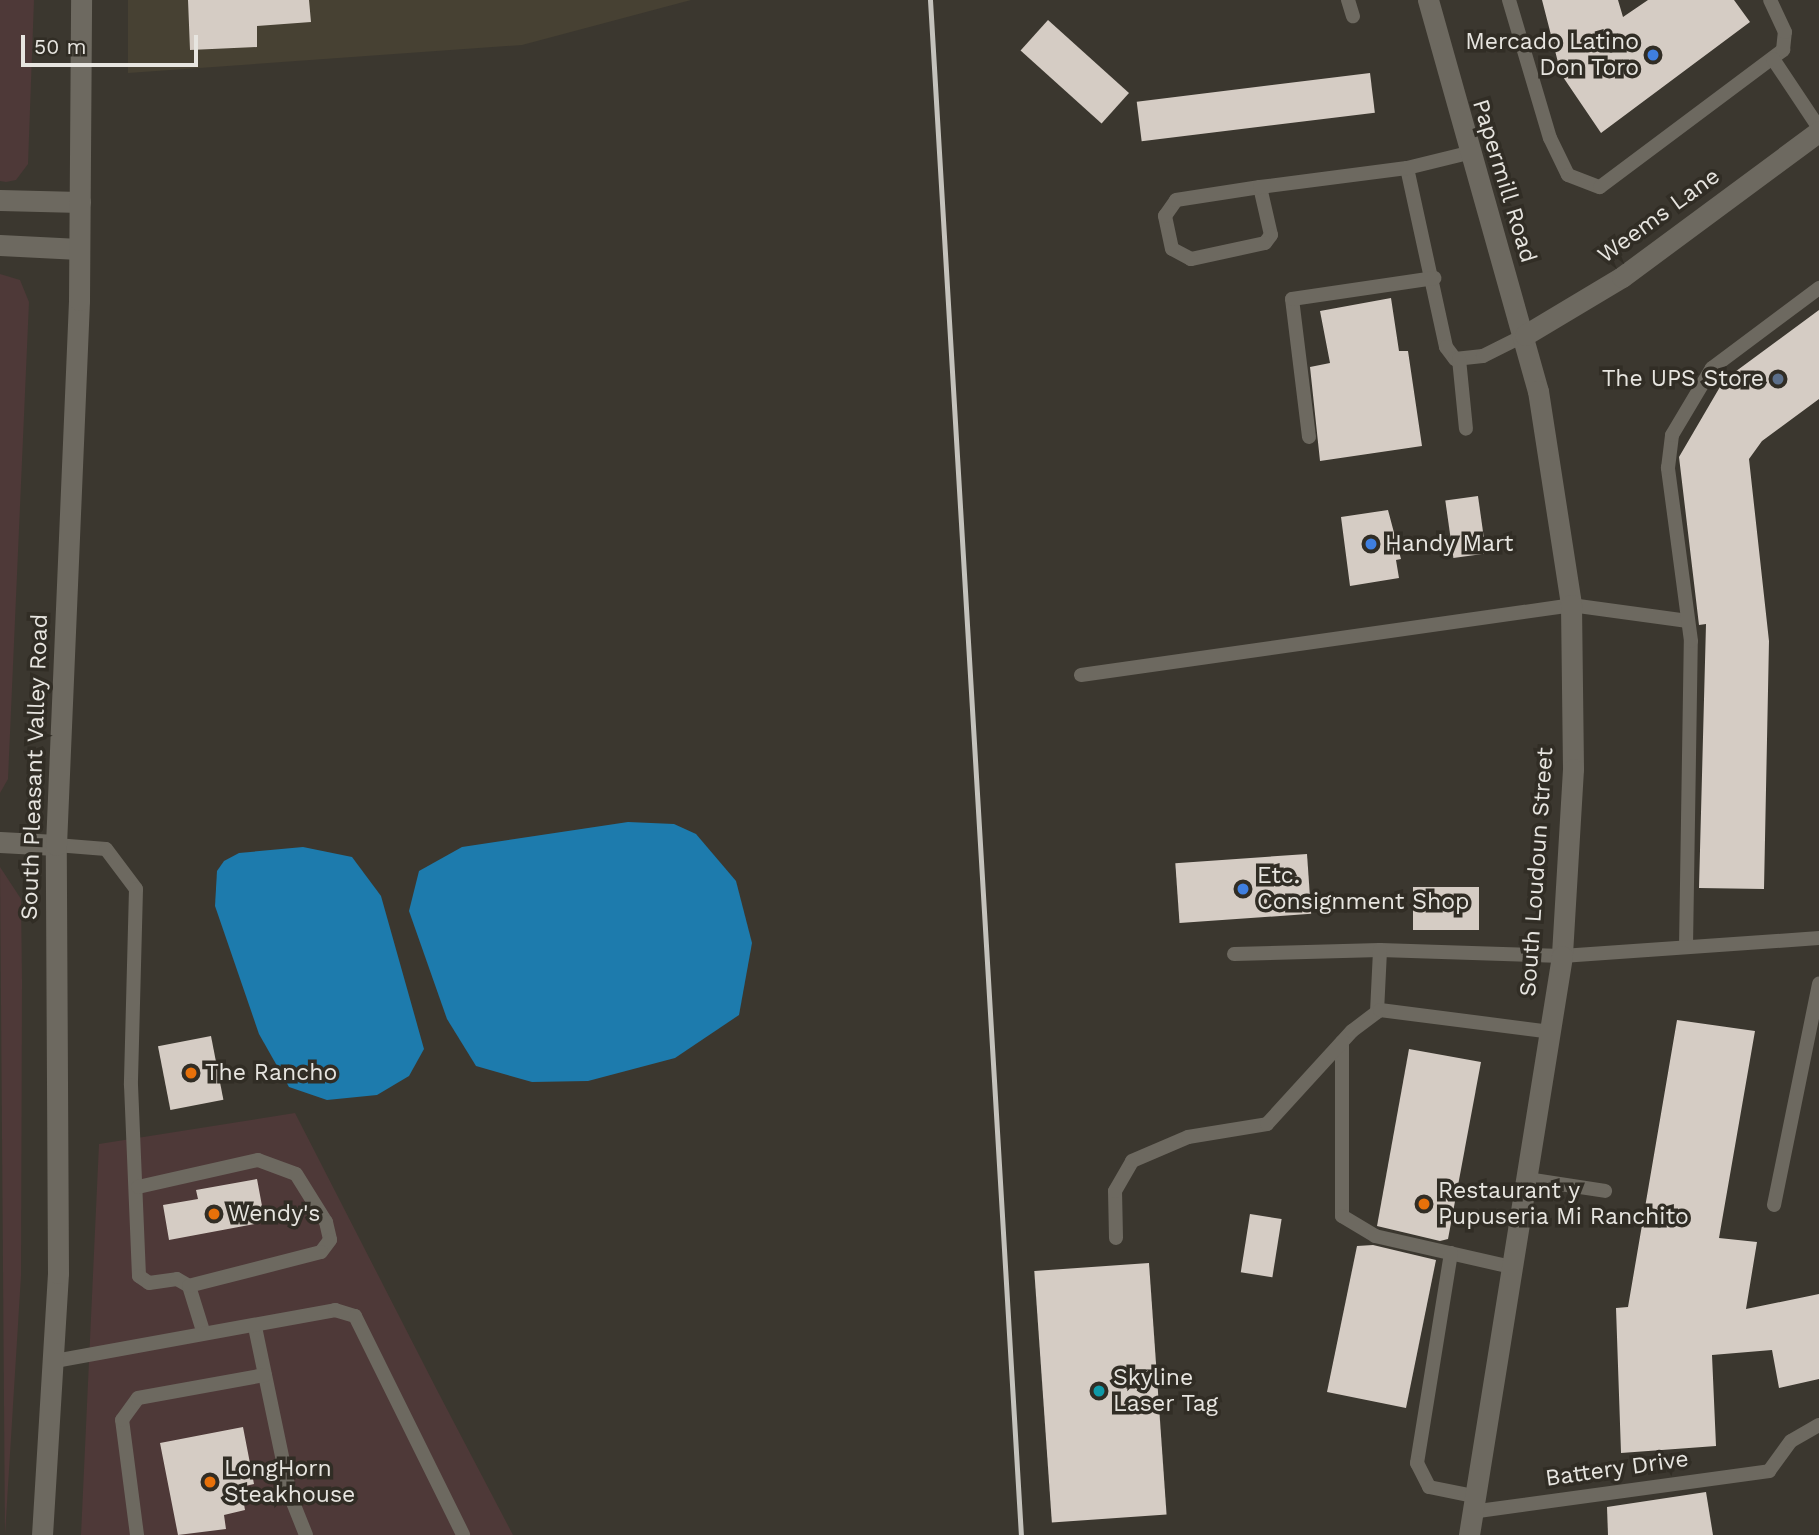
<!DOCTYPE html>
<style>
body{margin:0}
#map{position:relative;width:1819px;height:1535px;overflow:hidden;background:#3b372f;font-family:"Work Sans",sans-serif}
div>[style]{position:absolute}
.commercial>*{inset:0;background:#4e3938}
.built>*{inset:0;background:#474133}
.water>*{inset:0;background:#1d7bad}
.building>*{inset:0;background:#d5ccc4;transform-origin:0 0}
.lane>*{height:14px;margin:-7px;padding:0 7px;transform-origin:7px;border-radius:7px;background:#6d6960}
.street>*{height:21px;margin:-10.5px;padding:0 10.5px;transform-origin:10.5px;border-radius:10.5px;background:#6d6960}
.secondary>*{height:21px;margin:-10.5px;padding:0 10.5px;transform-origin:10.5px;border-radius:10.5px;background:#6d6960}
.rail>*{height:5px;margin:-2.5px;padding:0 2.5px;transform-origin:2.5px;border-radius:2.5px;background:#c4c2bc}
.dots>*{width:19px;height:19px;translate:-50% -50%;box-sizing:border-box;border:4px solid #312d25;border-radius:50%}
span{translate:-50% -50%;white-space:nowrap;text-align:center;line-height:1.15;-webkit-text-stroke:7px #312d25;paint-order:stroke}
.poi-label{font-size:23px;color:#e7e5e0}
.right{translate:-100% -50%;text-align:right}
.left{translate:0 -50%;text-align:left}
.street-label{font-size:23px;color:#e7e5e0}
.scale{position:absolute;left:21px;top:35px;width:177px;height:32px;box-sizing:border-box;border:4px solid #e7e5e0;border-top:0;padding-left:9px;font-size:21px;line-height:24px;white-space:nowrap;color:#e7e5e0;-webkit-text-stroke:5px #312d25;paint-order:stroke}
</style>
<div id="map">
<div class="commercial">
<i style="clip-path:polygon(0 0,34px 0,28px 164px,16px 180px,6px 182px,0 181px)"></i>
<i style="clip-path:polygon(0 274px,20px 280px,29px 302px,8px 779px,0 793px)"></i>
<i style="clip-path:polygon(0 867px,21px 899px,22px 981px,21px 1276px,5px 1535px)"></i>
<i style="clip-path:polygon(295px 1113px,438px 1392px,513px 1535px,81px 1535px,99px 1144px)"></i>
</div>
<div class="built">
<i style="clip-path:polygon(128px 0,691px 0,522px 45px,128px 73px)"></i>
</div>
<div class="water">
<i style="clip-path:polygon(628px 822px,674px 824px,696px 834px,736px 881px,752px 943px,739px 1015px,675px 1058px,588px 1081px,532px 1082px,476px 1066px,447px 1019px,409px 911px,419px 871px,462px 847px)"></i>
<i style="clip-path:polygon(303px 847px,352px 857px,381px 896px,424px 1049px,409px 1076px,377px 1095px,327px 1100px,289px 1087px,259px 1034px,215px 906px,217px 871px,224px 861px,239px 853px)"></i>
</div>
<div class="building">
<i style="clip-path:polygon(188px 0,309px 0,311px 22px,257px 26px,257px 47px,190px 50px)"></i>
<i style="clip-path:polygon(1542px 0,1618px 0,1623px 17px,1648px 0,1734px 0,1750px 22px,1601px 133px,1561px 74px)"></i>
<i style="left:1048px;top:20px;width:109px;height:41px;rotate:42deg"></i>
<i style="left:1370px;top:73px;width:40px;height:235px;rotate:83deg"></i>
<i style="clip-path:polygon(1391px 298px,1399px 351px,1408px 351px,1422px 446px,1320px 461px,1310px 367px,1330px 363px,1320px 311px)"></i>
<i style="clip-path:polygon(1819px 310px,1819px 399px,1762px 441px,1749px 459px,1769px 641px,1764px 889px,1699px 888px,1706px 624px,1699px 625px,1679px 457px,1724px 380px)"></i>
<i style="left:1478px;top:496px;width:58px;height:33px;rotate:82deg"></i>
<i style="clip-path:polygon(1388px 510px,1401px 559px,1396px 560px,1399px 578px,1350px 586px,1341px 517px)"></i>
<i style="left:1307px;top:854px;width:60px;height:132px;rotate:86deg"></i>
<i style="left:1413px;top:887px;width:66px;height:43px"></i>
<i style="clip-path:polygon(1677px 1020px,1755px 1031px,1719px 1238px,1757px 1242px,1746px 1309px,1819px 1294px,1819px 1379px,1779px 1388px,1772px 1350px,1712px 1355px,1716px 1446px,1621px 1453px,1616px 1308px,1628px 1307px)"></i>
<i style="left:211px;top:1036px;width:65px;height:54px;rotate:79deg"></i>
<i style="clip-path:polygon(1409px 1049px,1481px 1062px,1448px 1239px,1440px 1241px,1377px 1226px)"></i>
<i style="clip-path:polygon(257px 1179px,265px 1222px,169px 1240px,163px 1205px,198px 1199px,196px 1190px)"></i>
<i style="left:1250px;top:1214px;width:32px;height:59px;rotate:9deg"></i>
<i style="clip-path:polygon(1373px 1245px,1436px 1260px,1406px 1408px,1327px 1392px,1357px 1246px)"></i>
<i style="left:1149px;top:1263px;width:252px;height:115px;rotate:86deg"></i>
<i style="clip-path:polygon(243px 1427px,254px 1484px,241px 1487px,245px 1510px,224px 1515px,226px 1529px,178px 1535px,160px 1443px)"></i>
<i style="clip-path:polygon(1706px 1492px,1713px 1535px,1608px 1535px,1607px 1507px)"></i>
</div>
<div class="lane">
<i style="left:1348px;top:0;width:17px;rotate:73deg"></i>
<i style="left:1509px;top:0;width:144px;rotate:73.5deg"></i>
<i style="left:1550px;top:138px;width:41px;rotate:64.1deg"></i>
<i style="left:1568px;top:175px;width:34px;rotate:21deg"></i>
<i style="left:1600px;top:187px;width:229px;rotate:-36.8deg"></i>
<i style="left:1783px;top:50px;width:18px;rotate:-84deg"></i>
<i style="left:1785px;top:32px;width:35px;rotate:-115deg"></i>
<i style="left:1773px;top:59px;width:83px;rotate:56.3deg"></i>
<i style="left:1407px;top:168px;width:183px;rotate:77.7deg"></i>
<i style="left:1446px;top:347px;width:15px;rotate:53deg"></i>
<i style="left:1455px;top:359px;width:28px;rotate:-6deg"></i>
<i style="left:1483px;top:356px;width:47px;rotate:-26.6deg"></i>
<i style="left:1260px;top:187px;width:49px;rotate:77.1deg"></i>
<i style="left:1271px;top:235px;width:10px;rotate:127deg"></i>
<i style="left:1265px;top:243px;width:76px;rotate:167.8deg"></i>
<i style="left:1191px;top:259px;width:21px;rotate:-152deg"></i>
<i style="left:1172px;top:249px;width:34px;rotate:-102deg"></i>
<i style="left:1165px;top:216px;width:19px;rotate:-55deg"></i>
<i style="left:1176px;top:200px;width:85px;rotate:-8.8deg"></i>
<i style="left:1260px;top:187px;width:148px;rotate:-7.4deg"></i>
<i style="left:1407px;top:168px;width:63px;rotate:-13.8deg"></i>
<i style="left:1459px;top:359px;width:70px;rotate:84.3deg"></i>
<i style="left:1309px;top:437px;width:139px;rotate:-97deg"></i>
<i style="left:1292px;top:299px;width:144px;rotate:-8.4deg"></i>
<i style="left:1081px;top:675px;width:495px;rotate:-8.1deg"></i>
<i style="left:1571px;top:605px;width:118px;rotate:7.8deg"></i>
<i style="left:56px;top:845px;width:50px;rotate:4.6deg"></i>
<i style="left:106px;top:849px;width:50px;rotate:53.1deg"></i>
<i style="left:136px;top:889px;width:196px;rotate:91.5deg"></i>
<i style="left:131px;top:1085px;width:191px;rotate:87.6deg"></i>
<i style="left:139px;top:1276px;width:12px;rotate:35deg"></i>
<i style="left:149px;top:1283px;width:28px;rotate:-8deg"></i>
<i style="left:177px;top:1279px;width:14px;rotate:30deg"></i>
<i style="left:189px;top:1286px;width:47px;rotate:72.7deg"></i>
<i style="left:1686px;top:947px;width:306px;rotate:-89.1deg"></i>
<i style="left:1691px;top:641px;width:175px;rotate:-97.6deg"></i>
<i style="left:1668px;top:468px;width:33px;rotate:-83deg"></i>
<i style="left:1672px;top:435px;width:78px;rotate:-59.2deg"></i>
<i style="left:1712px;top:368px;width:134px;rotate:-36.8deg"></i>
<i style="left:1234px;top:954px;width:146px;rotate:-1.6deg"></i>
<i style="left:1380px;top:950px;width:182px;rotate:1.9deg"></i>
<i style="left:1562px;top:956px;width:258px;rotate:-4deg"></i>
<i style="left:1377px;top:1012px;width:62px;rotate:-87.2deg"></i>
<i style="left:1342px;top:1042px;width:174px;rotate:90deg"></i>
<i style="left:1342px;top:1216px;width:39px;rotate:31deg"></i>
<i style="left:1375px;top:1236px;width:140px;rotate:12.8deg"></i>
<i style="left:1527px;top:1179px;width:79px;rotate:8.7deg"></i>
<i style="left:138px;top:1187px;width:123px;rotate:-12.7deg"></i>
<i style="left:258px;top:1160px;width:40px;rotate:20.2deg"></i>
<i style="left:296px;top:1174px;width:57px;rotate:58deg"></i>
<i style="left:326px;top:1222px;width:18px;rotate:77deg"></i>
<i style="left:330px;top:1240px;width:15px;rotate:127deg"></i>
<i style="left:321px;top:1252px;width:136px;rotate:165.6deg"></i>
<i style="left:1774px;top:1205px;width:226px;rotate:-78.5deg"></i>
<i style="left:1116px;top:1238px;width:47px;rotate:-91.2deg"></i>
<i style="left:1115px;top:1191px;width:34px;rotate:-60deg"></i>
<i style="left:1132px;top:1161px;width:61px;rotate:-23.2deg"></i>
<i style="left:1188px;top:1137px;width:80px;rotate:-9.3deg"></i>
<i style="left:1267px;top:1124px;width:126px;rotate:-47.6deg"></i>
<i style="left:1352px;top:1031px;width:35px;rotate:-37deg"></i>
<i style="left:1380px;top:1010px;width:172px;rotate:7.3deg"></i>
<i style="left:1451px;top:1253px;width:213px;rotate:99.2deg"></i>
<i style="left:1417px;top:1463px;width:27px;rotate:63deg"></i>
<i style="left:1429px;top:1487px;width:46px;rotate:11.3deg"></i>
<i style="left:255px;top:1327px;width:172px;rotate:78.2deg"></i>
<i style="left:290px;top:1495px;width:43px;rotate:68.2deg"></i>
<i style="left:55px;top:1361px;width:285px;rotate:-10.3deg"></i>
<i style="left:335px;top:1310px;width:21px;rotate:17deg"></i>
<i style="left:355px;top:1316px;width:244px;rotate:63.7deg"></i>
<i style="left:1471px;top:1512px;width:301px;rotate:-7.8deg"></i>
<i style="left:1769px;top:1471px;width:37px;rotate:-54deg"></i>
<i style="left:1791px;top:1441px;width:32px;rotate:-30deg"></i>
<i style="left:137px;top:1535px;width:116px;rotate:-97.4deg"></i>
<i style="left:122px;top:1420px;width:27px;rotate:-54deg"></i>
<i style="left:138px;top:1398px;width:129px;rotate:-10.3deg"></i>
</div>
<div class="street">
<i style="left:0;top:200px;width:80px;rotate:1.4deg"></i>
<i style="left:0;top:245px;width:79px;rotate:2.9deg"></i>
<i style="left:0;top:842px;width:56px;rotate:3.1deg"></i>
</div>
<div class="secondary">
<i style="left:1428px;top:0;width:406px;rotate:74.3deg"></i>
<i style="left:1538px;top:391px;width:217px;rotate:81.2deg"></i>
<i style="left:1571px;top:605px;width:164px;rotate:89.3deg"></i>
<i style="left:1573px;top:769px;width:187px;rotate:93.4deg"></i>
<i style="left:1562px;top:956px;width:586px;rotate:99.13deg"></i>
<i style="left:1525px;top:335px;width:113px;rotate:-30.9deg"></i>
<i style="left:1622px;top:277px;width:245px;rotate:-36.5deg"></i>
<i style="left:42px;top:1535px;width:262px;rotate:-86.5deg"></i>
<i style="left:58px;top:1273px;width:428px;rotate:-90.3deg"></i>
<i style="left:56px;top:845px;width:545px;rotate:-87.58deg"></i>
<i style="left:79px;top:300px;width:300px;rotate:-89.6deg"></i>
</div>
<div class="rail">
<i style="left:930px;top:0;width:1538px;rotate:86.61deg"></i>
</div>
<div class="dots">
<i style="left:1653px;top:55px;background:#3f7fe0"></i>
<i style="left:1778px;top:379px;background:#5c6f8a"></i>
<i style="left:1371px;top:544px;background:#3f7fe0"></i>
<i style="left:1243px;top:889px;background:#3f7fe0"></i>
<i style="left:191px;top:1073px;background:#e8710a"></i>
<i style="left:1424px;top:1204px;background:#e8710a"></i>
<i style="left:214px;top:1214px;background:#e8710a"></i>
<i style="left:1099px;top:1391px;background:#0f9aa8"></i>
<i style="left:210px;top:1482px;background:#e8710a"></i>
</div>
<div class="poi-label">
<span class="right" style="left:1639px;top:55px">Mercado Latino<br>Don Toro</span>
<span class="right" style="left:1764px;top:379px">The UPS Store</span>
<span class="left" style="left:1385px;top:544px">Handy Mart</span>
<span class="left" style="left:1257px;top:889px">Etc.<br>Consignment Shop</span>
<span class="left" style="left:205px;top:1073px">The Rancho</span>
<span class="left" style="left:1438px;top:1204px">Restaurant y<br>Pupuseria Mi Ranchito</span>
<span class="left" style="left:228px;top:1214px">Wendy's</span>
<span class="left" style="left:1113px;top:1391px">Skyline<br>Laser Tag</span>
<span class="left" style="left:224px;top:1482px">LongHorn<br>Steakhouse</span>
</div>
<div class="street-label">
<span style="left:1504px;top:181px;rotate:73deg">Papermill Road</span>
<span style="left:1659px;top:216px;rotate:-36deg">Weems Lane</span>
<span style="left:35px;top:767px;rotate:-88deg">South Pleasant Valley Road</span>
<span style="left:1537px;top:872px;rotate:-86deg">South Loudoun Street</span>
<span style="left:1617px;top:1469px;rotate:-8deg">Battery Drive</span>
</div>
<div class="scale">50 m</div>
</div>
